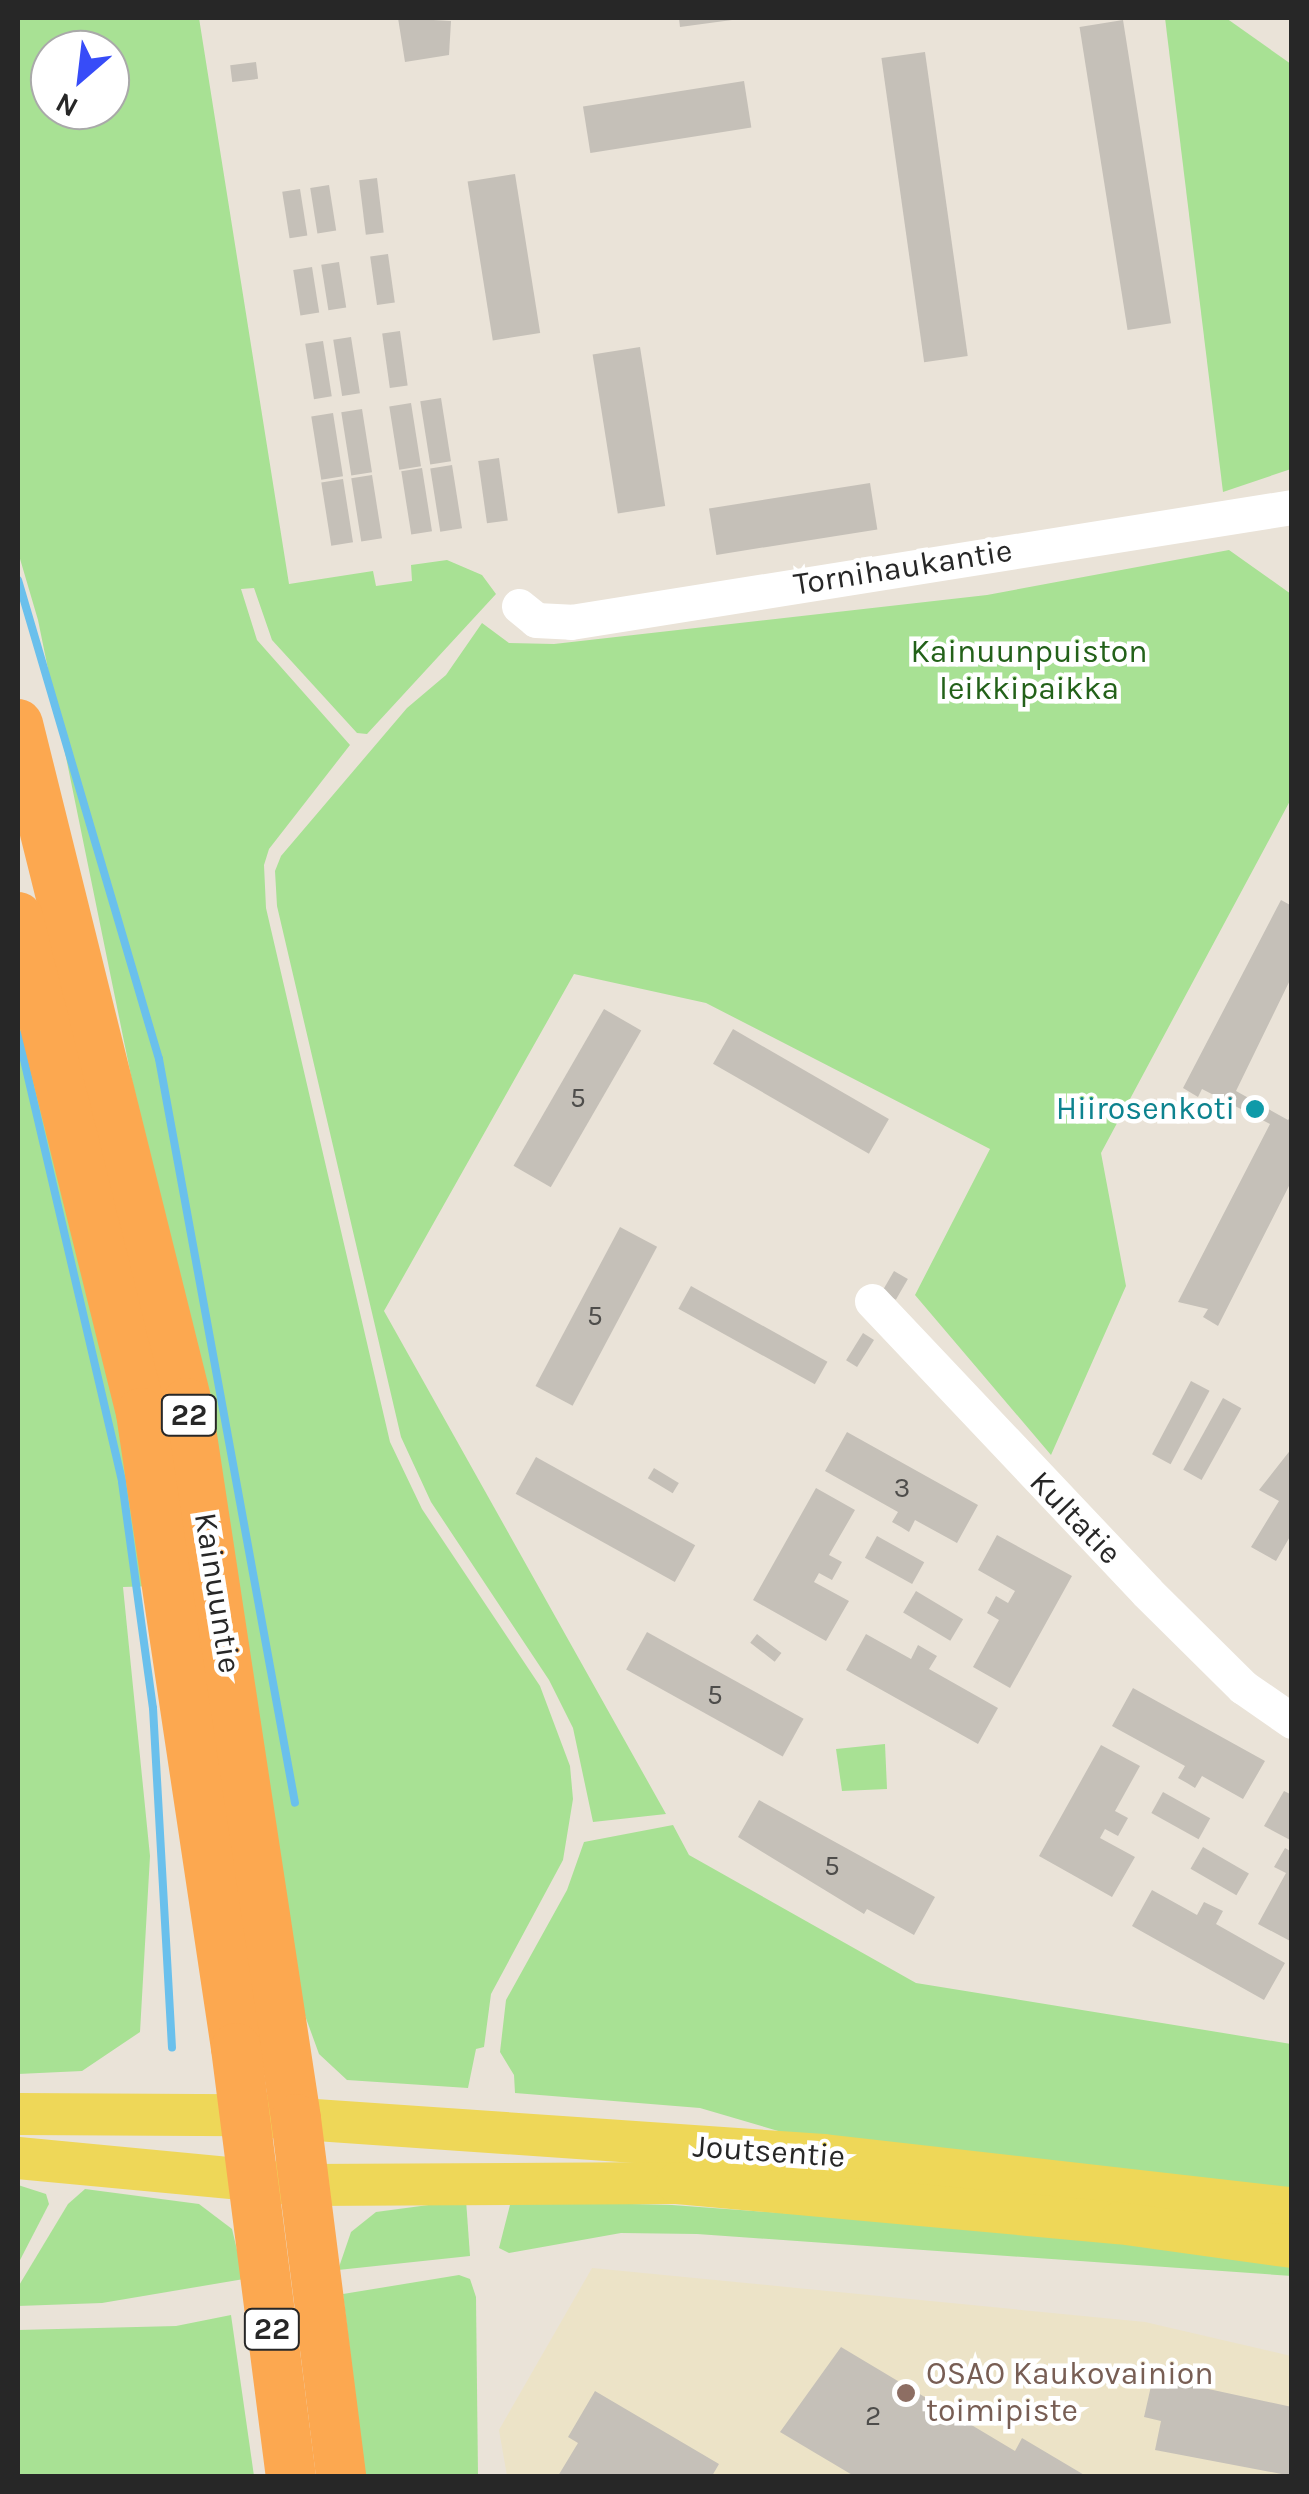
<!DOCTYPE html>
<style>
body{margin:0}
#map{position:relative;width:1309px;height:2494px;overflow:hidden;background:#eae3d8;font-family:Karla,sans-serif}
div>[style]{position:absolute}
.education>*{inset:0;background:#ece3c7}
.green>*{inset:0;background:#a8e194}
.stream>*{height:8px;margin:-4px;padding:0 4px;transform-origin:4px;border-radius:4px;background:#6ac0ec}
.building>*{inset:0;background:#c5c0b8;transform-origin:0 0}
.minor>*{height:35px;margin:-17.5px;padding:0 17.5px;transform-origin:17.5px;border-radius:17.5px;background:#fff}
.major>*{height:42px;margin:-21px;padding:0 21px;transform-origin:21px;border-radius:21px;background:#eed758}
.highway>*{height:50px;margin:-25px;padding:0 25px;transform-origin:25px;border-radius:25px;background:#fca850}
.dots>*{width:28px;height:28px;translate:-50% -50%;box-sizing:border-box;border:5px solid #fff;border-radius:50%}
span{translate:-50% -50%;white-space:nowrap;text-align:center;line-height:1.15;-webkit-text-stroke:9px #fff;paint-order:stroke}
.number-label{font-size:28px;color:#4e4d4b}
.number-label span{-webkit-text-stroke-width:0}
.shield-label span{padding:2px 8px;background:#fff;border:2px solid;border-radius:8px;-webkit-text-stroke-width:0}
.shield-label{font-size:30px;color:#272727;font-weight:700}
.street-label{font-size:32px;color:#272727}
.park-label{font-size:32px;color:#236119}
.culture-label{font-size:32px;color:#0d838f}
.right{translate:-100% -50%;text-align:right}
.education-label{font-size:32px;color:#785e54}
.left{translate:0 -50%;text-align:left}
.frame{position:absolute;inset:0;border:20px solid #272727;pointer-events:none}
.north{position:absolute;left:30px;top:30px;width:100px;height:100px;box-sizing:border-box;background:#fff;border:2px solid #a9a9a9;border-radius:50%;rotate:208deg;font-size:28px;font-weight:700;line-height:40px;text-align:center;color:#272727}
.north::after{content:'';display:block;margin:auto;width:35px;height:45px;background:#374cf8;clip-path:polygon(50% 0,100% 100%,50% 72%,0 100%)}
</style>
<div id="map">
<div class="education">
<i style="clip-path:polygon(592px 2268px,1145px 2322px,1291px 2356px,1291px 2476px,507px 2476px,499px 2430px)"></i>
</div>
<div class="green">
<i style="clip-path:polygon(evenodd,18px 18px,199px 18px,289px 584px,373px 571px,376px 586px,412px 581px,411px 565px,447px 560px,482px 575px,496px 594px,367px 734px,357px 733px,272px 640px,254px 588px,241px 589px,257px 640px,350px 745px,269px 849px,264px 865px,266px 908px,390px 1442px,422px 1509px,540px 1686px,570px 1766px,573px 1799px,563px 1860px,491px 1994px,484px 2047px,476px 2049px,468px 2088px,347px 2080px,319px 2054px,299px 1999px,238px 1600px,38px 620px,18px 552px,18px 18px,50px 50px,110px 50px,110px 110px,50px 110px,50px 50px)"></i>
<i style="clip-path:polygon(1165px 18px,1226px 18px,1291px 64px,1291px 469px,1223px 492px)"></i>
<i style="clip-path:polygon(1229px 550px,1291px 594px,1291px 799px,1101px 1153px,1126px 1286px,1051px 1455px,915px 1295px,990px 1149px,706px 1003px,574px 974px,384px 1311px,666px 1814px,593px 1822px,573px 1728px,549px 1680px,431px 1502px,401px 1437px,277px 906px,275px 871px,281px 856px,407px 708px,446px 675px,482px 623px,509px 643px,554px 644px,987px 595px)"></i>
<i style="clip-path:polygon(18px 948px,155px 1586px,123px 1587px,150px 1856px,140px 2032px,82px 2071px,18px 2074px)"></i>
<i style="clip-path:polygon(885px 1744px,887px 1789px,842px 1791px,836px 1749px)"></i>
<i style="clip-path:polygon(673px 1825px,689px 1855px,916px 1983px,1291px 2044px,1291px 2190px,785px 2133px,700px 2108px,515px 2093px,514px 2075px,500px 2052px,506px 2000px,567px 1890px,584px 1842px)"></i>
<i style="clip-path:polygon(18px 2185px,46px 2194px,49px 2204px,18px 2264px)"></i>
<i style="clip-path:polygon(85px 2189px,199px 2204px,232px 2229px,244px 2279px,102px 2303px,18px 2306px,18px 2287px,68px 2204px)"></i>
<i style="clip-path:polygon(466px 2200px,470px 2256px,338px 2270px,351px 2232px,376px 2212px)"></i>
<i style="clip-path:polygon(511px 2201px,672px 2205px,1042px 2232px,1291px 2260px,1292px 2276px,697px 2234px,621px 2233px,509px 2253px,499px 2248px)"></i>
<i style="clip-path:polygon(459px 2275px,470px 2279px,476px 2297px,478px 2476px,365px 2476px,343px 2294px)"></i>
<i style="clip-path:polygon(231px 2315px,254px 2476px,18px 2476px,18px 2330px,176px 2326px)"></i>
</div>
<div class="stream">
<i style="left:18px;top:580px;width:499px;rotate:73.6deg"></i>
<i style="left:159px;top:1059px;width:756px;rotate:79.64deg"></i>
<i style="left:18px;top:1034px;width:460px;rotate:76.9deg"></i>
<i style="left:122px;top:1482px;width:228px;rotate:82.2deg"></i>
<i style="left:153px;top:1708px;width:340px;rotate:86.8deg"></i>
</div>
<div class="building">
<i style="clip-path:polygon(398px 18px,451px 21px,449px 55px,405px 62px)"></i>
<i style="clip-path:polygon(679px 18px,732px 18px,732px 20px,680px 27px)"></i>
<i style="left:1123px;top:20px;width:307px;height:44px;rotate:81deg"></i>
<i style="left:925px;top:52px;width:307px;height:44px;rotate:82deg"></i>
<i style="left:256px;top:62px;width:17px;height:26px;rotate:83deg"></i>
<i style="left:744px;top:81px;width:47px;height:163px;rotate:81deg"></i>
<i style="left:515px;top:174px;width:161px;height:48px;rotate:81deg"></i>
<i style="left:377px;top:178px;width:55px;height:18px;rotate:83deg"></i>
<i style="left:329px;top:185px;width:46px;height:19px;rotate:81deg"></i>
<i style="left:300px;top:189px;width:47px;height:18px;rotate:81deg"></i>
<i style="left:388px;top:254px;width:49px;height:18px;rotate:82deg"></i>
<i style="left:339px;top:262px;width:46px;height:18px;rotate:81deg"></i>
<i style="left:312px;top:267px;width:46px;height:19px;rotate:81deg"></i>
<i style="left:400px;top:331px;width:55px;height:18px;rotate:82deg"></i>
<i style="left:351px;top:337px;width:57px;height:18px;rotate:81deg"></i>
<i style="left:323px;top:341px;width:56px;height:18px;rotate:81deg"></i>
<i style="left:640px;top:347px;width:161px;height:48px;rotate:81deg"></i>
<i style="left:441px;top:398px;width:64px;height:21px;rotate:81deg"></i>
<i style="left:411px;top:403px;width:64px;height:22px;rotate:81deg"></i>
<i style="left:362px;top:409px;width:64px;height:21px;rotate:81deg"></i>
<i style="left:333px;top:413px;width:64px;height:22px;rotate:81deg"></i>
<i style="left:499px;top:458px;width:63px;height:21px;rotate:82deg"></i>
<i style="left:452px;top:465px;width:64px;height:22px;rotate:81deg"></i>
<i style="left:422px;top:468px;width:64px;height:21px;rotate:81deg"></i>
<i style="left:372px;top:475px;width:64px;height:21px;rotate:81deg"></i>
<i style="left:343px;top:479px;width:64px;height:22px;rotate:81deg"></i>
<i style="left:870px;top:483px;width:47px;height:163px;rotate:81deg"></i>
<i style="clip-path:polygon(1281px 900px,1292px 906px,1292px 976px,1236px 1091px,1288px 1120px,1292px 1114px,1292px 1180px,1218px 1326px,1203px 1317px,1208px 1309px,1178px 1302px,1270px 1124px,1202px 1089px,1198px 1097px,1183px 1088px)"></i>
<i style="left:604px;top:1009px;width:43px;height:181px;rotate:30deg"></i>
<i style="left:733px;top:1029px;width:180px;height:40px;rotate:30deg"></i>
<i style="left:620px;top:1227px;width:42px;height:180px;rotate:28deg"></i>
<i style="left:894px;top:1271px;width:16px;height:24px;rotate:30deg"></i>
<i style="left:691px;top:1286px;width:156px;height:26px;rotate:29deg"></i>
<i style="left:863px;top:1333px;width:13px;height:32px;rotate:32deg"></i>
<i style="left:1191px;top:1381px;width:21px;height:83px;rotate:28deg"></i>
<i style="left:1223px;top:1398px;width:21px;height:82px;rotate:29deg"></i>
<i style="clip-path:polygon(847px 1432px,978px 1505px,957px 1543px,915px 1520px,909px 1532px,901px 1527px,892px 1522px,898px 1512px,825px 1471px)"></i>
<i style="clip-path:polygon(1292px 1448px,1292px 1533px,1276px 1561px,1251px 1547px,1279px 1501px,1259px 1490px)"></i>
<i style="left:536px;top:1457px;width:182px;height:42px;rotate:29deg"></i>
<i style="left:654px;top:1468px;width:29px;height:12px;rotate:31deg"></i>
<i style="clip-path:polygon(816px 1488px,855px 1510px,829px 1555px,842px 1562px,832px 1580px,819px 1573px,814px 1582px,849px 1601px,826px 1641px,753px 1600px)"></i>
<i style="clip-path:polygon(997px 1535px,1072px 1576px,1010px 1688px,973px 1667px,999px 1620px,987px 1613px,996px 1596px,1008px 1603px,1015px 1591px,978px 1570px)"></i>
<i style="left:877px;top:1536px;width:54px;height:25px;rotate:29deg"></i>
<i style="left:916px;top:1591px;width:55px;height:25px;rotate:31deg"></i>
<i style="left:647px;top:1632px;width:179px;height:43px;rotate:29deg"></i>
<i style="left:757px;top:1634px;width:31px;height:11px;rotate:38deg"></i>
<i style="clip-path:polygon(866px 1634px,911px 1659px,918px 1645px,937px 1656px,929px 1669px,998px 1708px,978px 1744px,846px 1670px)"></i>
<i style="clip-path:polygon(1133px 1688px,1265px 1761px,1243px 1799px,1202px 1776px,1195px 1788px,1187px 1783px,1178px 1778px,1185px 1766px,1112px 1726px)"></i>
<i style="clip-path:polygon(1101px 1745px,1140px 1766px,1115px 1811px,1128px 1818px,1118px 1836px,1105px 1829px,1100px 1838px,1135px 1857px,1112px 1897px,1039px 1856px)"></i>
<i style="clip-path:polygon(1284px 1791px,1292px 1795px,1292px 1841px,1264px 1826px)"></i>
<i style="left:1163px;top:1792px;width:54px;height:24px;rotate:29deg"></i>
<i style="clip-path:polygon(759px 1800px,935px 1897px,914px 1935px,867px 1909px,864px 1914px,738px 1837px)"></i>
<i style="left:1203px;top:1847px;width:53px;height:25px;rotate:30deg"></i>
<i style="clip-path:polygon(1285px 1848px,1292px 1852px,1292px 1942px,1258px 1924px,1286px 1873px,1274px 1867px)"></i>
<i style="clip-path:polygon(1152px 1890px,1197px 1915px,1204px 1902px,1223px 1911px,1216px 1924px,1285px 1963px,1264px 2000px,1132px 1926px)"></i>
<i style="clip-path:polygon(841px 2347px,1015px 2451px,1022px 2438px,1086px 2476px,854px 2476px,780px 2432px)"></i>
<i style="clip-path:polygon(1153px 2377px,1292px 2407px,1292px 2476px,1155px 2450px,1161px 2421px,1144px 2417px)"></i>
<i style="clip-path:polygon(595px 2391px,719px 2464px,712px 2476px,558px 2476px,578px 2443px,568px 2437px)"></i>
</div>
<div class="minor">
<i style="left:519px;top:606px;width:22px;rotate:39deg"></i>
<i style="left:536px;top:620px;width:35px;rotate:3deg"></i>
<i style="left:571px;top:622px;width:730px;rotate:-9.06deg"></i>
<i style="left:872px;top:1301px;width:400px;rotate:46.6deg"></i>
<i style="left:1147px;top:1592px;width:135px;rotate:44.7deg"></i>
<i style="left:1243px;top:1687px;width:60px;rotate:34.8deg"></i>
</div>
<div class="major">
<i style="left:18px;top:2114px;width:226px;rotate:0.3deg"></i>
<i style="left:244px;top:2115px;width:581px;rotate:3.95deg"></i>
<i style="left:824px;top:2155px;width:471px;rotate:6.5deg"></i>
<i style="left:18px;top:2158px;width:288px;rotate:5.4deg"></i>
<i style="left:305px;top:2185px;width:372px;rotate:-0.3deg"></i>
<i style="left:677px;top:2183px;width:444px;rotate:5.2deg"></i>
<i style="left:1119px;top:2223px;width:175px;rotate:7.9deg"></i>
</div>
<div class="highway">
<i style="left:18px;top:724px;width:700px;rotate:76.02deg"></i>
<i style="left:187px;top:1403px;width:724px;rotate:81.34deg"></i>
<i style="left:296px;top:2119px;width:360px;rotate:82.8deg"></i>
<i style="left:18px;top:917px;width:511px;rotate:76.07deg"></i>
<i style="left:141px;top:1413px;width:642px;rotate:81.49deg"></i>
<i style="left:236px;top:2048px;width:432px;rotate:82.7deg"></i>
</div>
<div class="dots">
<i style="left:1255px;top:1109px;background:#0f9aa8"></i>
<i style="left:906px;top:2393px;background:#8d6e63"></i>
</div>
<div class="number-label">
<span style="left:578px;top:1098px">5</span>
<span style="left:595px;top:1316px">5</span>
<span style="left:902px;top:1488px">3</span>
<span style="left:715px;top:1695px">5</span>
<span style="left:832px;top:1866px">5</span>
<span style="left:873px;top:2416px">2</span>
</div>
<div class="shield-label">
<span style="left:189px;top:1415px">22</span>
<span style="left:272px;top:2329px">22</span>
</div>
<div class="street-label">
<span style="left:903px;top:568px;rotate:-9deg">Tornihaukantie</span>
<span style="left:1075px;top:1518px;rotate:46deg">Kultatie</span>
<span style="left:217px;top:1593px;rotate:81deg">Kainuuntie</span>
<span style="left:769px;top:2152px;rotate:4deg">Joutsentie</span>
</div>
<div class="park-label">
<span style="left:1029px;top:671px">Kainuunpuiston<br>leikkipaikka</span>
</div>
<div class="culture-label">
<span class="right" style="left:1235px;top:1109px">Hiirosenkoti</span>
</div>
<div class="education-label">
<span class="left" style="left:926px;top:2393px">OSAO Kaukovainion<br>toimipiste</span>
</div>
<div class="frame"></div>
<div class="north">N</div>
</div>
